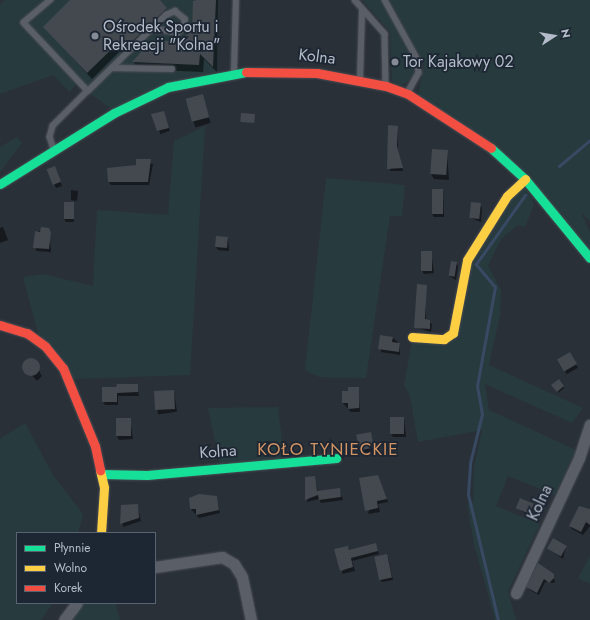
<!DOCTYPE html>
<meta charset="utf-8">
<style>
body{margin:0}
#map{position:relative;width:590px;height:620px;overflow:hidden;background:#2a3038;font-family:Jost,sans-serif}
div>[style]{position:absolute}
.green>*{inset:0;background:#273a3e}
.shadow>*{inset:0;background:#0007;transform-origin:0 0}
.stream>*{height:3px;margin:-1.5px;padding:0 1.5px;transform-origin:1.5px;border-radius:1.5px;background:#384963}
.building>*{inset:0;background:#444950;transform-origin:0 0}
.round{border-radius:50%}
.roads{filter:drop-shadow(0 0 1px #484c53) drop-shadow(0 0 1px #484c53)}
.lane>*{height:5.5px;margin:-2.75px;padding:0 2.75px;transform-origin:2.75px;border-radius:2.75px;background:#5a5e66}
.street>*{height:11px;margin:-5.5px;padding:0 5.5px;transform-origin:5.5px;border-radius:5.5px;background:#5a5e66}
.fast>*{height:9px;margin:-4.5px;padding:0 4.5px;transform-origin:4.5px;border-radius:4.5px;background:#16e098}
.slow>*{height:9px;margin:-4.5px;padding:0 4.5px;transform-origin:4.5px;border-radius:4.5px;background:#ffcf43}
.jam>*{height:9px;margin:-4.5px;padding:0 4.5px;transform-origin:4.5px;border-radius:4.5px;background:#f24e42}
.dots>*{width:11px;height:11px;translate:-50% -50%;box-sizing:border-box;border:2px solid #1d2633;border-radius:50%}
span{translate:-50% -50%;white-space:nowrap;text-align:center;line-height:1.15;-webkit-text-stroke:3.5px #1d2633;paint-order:stroke}
.poi-label{font-size:16px;color:#b4bcc9}
.left{translate:0 -50%;text-align:left}
.street-label{font-size:16px;color:#b4bcc9}
.neighbourhood-label{font-size:17px;color:#d59563;letter-spacing:1px}
.legend{position:absolute;left:16px;top:532px;width:140px;height:72px;box-sizing:border-box;background:#1d2633;border:1px solid #59626f;margin:0;padding:5px 7px;list-style:none;font-size:12px;color:#b4bcc9}
.legend li{display:flex;align-items:center;gap:8px;height:20px}
.legend b{width:20px;border:1px solid #59626f}
.north{position:absolute;left:534px;top:16px;width:40px;height:40px;-webkit-text-stroke:3px #1d2633;paint-order:stroke;rotate:78deg;font-size:11px;font-weight:700;line-height:16px;text-align:center;color:#b4bcc9}
.north::after{content:'';display:block;margin:auto;width:14px;height:18px;background:#b4bcc9;clip-path:polygon(50% 0,100% 100%,50% 72%,0 100%)}
</style>
<div id="map">
<div class="green">
<i style="clip-path:polygon(5px 0,218px 0,217px 72px,112px 109px,76px 84px,70px 92px,53px 75px,0 94px,0 5px)"></i>
<i style="clip-path:polygon(362px 0,382px 0,415px 59px,414px 75px,406px 83px,397px 86px,392px 81px,390px 32px)"></i>
<i style="clip-path:polygon(389px 0,590px 0,590px 221px,581px 212px,590px 233px,590px 254px,557px 212px,418px 95px,424px 64px)"></i>
<i style="clip-path:polygon(205px 126px,190px 375px,73px 379px,39px 337px,23px 277px,43px 274px,93px 286px,97px 210px,168px 215px,174px 141px)"></i>
<i style="clip-path:polygon(17px 137px,22px 143px,0 172px,0 147px)"></i>
<i style="clip-path:polygon(326px 178px,405px 185px,402px 216px,390px 216px,366px 378px,319px 377px,305px 370px)"></i>
<i style="clip-path:polygon(525px 185px,534px 205px,525px 227px,518px 225px,501px 239px,488px 266px,501px 290px,500px 315px,489px 365px,583px 408px,572px 423px,485px 384px,489px 410px,576px 450px,555px 495px,508px 476px,496px 506px,540px 524px,508px 591px,516px 620px,495px 620px,474px 544px,467px 503px,473px 502px,474px 466px,482px 430px,418px 442px,410px 396px,404px 385px,412px 341px,448px 342px,470px 262px,507px 201px)"></i>
<i style="clip-path:polygon(278px 407px,284px 459px,220px 464px,208px 408px)"></i>
<i style="clip-path:polygon(25px 423px,53px 475px,83px 514px,78px 533px,17px 533px,17px 603px,53px 603px,41px 620px,0 620px,0 439px)"></i>
<i style="clip-path:polygon(590px 556px,590px 584px,578px 578px)"></i>
<i style="clip-path:polygon(78px 603px,115px 603px,120px 620px,67px 620px)"></i>
</div>
<div class="shadow">
<i style="clip-path:polygon(72px 0,159px 0,170px 16px,126px 57px,120px 51px,92px 79px,44px 27px)"></i>
<i style="clip-path:polygon(203px 0,218px 0,217px 72px,204px 59px,203px 72px,137px 69px,134px 62px,180px 42px,193px 30px)"></i>
<i style="left:202px;top:96px;width:28px;height:16px;rotate:72deg"></i>
<i style="left:163px;top:112px;width:20px;height:10px;rotate:70deg"></i>
<i style="clip-path:polygon(398px 127px,398px 149px,403px 171px,390px 171px)"></i>
<i style="clip-path:polygon(447px 151px,449px 180px,434px 179px,431px 174px)"></i>
<i style="clip-path:polygon(137px 160px,153px 164px,149px 185px,111px 185px,109px 182px,137px 166px)"></i>
<i style="clip-path:polygon(48px 169px,56px 170px,62px 186px,56px 188px)"></i>
<i style="clip-path:polygon(71px 190px,78px 191px,77px 201px,71px 200px)"></i>
<i style="clip-path:polygon(443px 190px,444px 217px,434px 217px,432px 214px)"></i>
<i style="clip-path:polygon(73px 203px,74px 222px,66px 222px,64px 219px)"></i>
<i style="clip-path:polygon(472px 204px,482px 207px,481px 222px,471px 218px)"></i>
<i style="clip-path:polygon(3px 227px,8px 240px,0 243px,0 228px)"></i>
<i style="clip-path:polygon(49px 229px,51px 252px,36px 251px,36px 232px)"></i>
<i style="clip-path:polygon(228px 238px,229px 251px,218px 250px,216px 247px)"></i>
<i style="clip-path:polygon(431px 252px,434px 273px,424px 274px,422px 271px)"></i>
<i style="clip-path:polygon(456px 263px,458px 266px,456px 280px,449px 276px)"></i>
<i style="clip-path:polygon(426px 286px,426px 320px,432px 324px,431px 332px,415px 327px)"></i>
<i style="clip-path:polygon(381px 336px,393px 338px,400px 344px,400px 355px,381px 352px)"></i>
<i style="left:570px;top:354px;width:16px;height:13px;rotate:60deg"></i>
<i style="clip-path:polygon(31px 358px,42px 376px,37px 381px,22px 364px)"></i>
<i style="clip-path:polygon(559px 381px,564px 388px,558px 393px,553px 385px)"></i>
<i style="clip-path:polygon(137px 385px,139px 396px,118px 396px,118px 405px,105px 405px,103px 402px,103px 388px)"></i>
<i style="clip-path:polygon(358px 388px,360px 412px,351px 412px,342px 402px,343px 392px)"></i>
<i style="left:174px;top:391px;width:21px;height:19px;rotate:82deg"></i>
<i style="clip-path:polygon(404px 418px,406px 437px,393px 437px,391px 434px)"></i>
<i style="clip-path:polygon(130px 419px,133px 439px,119px 440px,117px 436px)"></i>
<i style="clip-path:polygon(370px 433px,375px 452px,362px 453px,360px 450px)"></i>
<i style="clip-path:polygon(378px 476px,388px 502px,378px 504px,380px 512px,368px 514px)"></i>
<i style="clip-path:polygon(314px 477px,318px 492px,339px 489px,343px 500px,321px 503px,319px 499px,307px 502px)"></i>
<i style="clip-path:polygon(217px 497px,220px 513px,199px 518px,191px 509px,190px 499px)"></i>
<i style="clip-path:polygon(137px 505px,141px 521px,123px 527px,122px 506px)"></i>
<i style="clip-path:polygon(533px 505px,531px 517px,517px 508px)"></i>
<i style="clip-path:polygon(590px 513px,590px 526px,583px 535px,572px 529px,570px 526px)"></i>
<i style="clip-path:polygon(376px 545px,379px 554px,352px 561px,355px 571px,342px 574px,348px 547px,350px 551px)"></i>
<i style="clip-path:polygon(566px 546px,563px 559px,549px 549px)"></i>
<i style="clip-path:polygon(388px 558px,393px 580px,382px 582px,380px 580px)"></i>
<i style="clip-path:polygon(553px 574px,555px 583px,545px 582px,539px 595px,530px 590px,528px 587px)"></i>
</div>
<div class="stream">
<i style="left:559px;top:166px;width:40px;rotate:-40deg"></i>
<i style="left:498px;top:620px;width:130px;rotate:-103.4deg"></i>
<i style="left:468px;top:494px;width:31px;rotate:-86deg"></i>
<i style="left:470px;top:463px;width:50px;rotate:-76.2deg"></i>
<i style="left:482px;top:414px;width:28px;rotate:-100deg"></i>
<i style="left:477px;top:386px;width:101px;rotate:-79.7deg"></i>
<i style="left:495px;top:287px;width:30px;rotate:-130deg"></i>
<i style="left:476px;top:264px;width:85px;rotate:-54.6deg"></i>
</div>
<div class="building">
<i style="clip-path:polygon(70px 0,160px 0,167px 8px,122px 51px,116px 45px,87px 73px,43px 27px)"></i>
<i style="clip-path:polygon(197px 0,216px 0,213px 67px,200px 54px,199px 65px,132px 62px,151px 41px,180px 41px,192px 30px,193px 1px)"></i>
<i style="left:203px;top:94px;width:24px;height:18px;rotate:75deg"></i>
<i style="clip-path:polygon(164px 111px,169px 128px,157px 131px,151px 114px)"></i>
<i style="left:241px;top:113px;width:14px;height:9px;rotate:4deg"></i>
<i style="clip-path:polygon(388px 125px,398px 126px,397px 146px,403px 168px,387px 169px)"></i>
<i style="left:432px;top:149px;width:16px;height:25px;rotate:4deg"></i>
<i style="clip-path:polygon(136px 159px,151px 159px,148px 182px,108px 182px,107px 168px,136px 165px)"></i>
<i style="left:55px;top:166px;width:17px;height:9px;rotate:69deg"></i>
<i style="left:432px;top:189px;width:11px;height:25px"></i>
<i style="left:64px;top:202px;width:10px;height:17px"></i>
<i style="left:471px;top:202px;width:10px;height:16px;rotate:6deg"></i>
<i style="clip-path:polygon(41px 227px,49px 228px,51px 233px,49px 249px,33px 248px,35px 231px,40px 232px)"></i>
<i style="left:216px;top:236px;width:12px;height:11px;rotate:5deg"></i>
<i style="left:421px;top:251px;width:11px;height:20px"></i>
<i style="left:451px;top:261px;width:6px;height:15px;rotate:9deg"></i>
<i style="clip-path:polygon(417px 284px,427px 285px,425px 319px,430px 320px,430px 329px,414px 328px)"></i>
<i style="clip-path:polygon(380px 335px,393px 337px,392px 342px,400px 343px,399px 352px,378px 349px)"></i>
<i style="left:570px;top:352px;width:14px;height:15px;rotate:60deg"></i>
<i class="round" style="left:22px;top:358px;width:18px;height:18px"></i>
<i style="clip-path:polygon(559px 379px,564px 386px,557px 392px,551px 385px)"></i>
<i style="clip-path:polygon(117px 384px,138px 384px,138px 392px,117px 393px,117px 402px,102px 402px,102px 387px,116px 387px)"></i>
<i style="clip-path:polygon(348px 387px,359px 387px,359px 408px,348px 409px,348px 403px,342px 403px,342px 391px,348px 391px)"></i>
<i style="left:174px;top:390px;width:19px;height:20px;rotate:87deg"></i>
<i style="left:390px;top:417px;width:14px;height:17px"></i>
<i style="left:131px;top:418px;width:18px;height:15px;rotate:90deg"></i>
<i style="left:371px;top:432px;width:16px;height:15px;rotate:79deg"></i>
<i style="clip-path:polygon(378px 475px,387px 499px,377px 501px,378px 508px,365px 511px,359px 478px)"></i>
<i style="clip-path:polygon(315px 476px,317px 491px,340px 488px,341px 497px,319px 500px,318px 495px,305px 500px,305px 477px)"></i>
<i style="clip-path:polygon(199px 494px,217px 496px,219px 510px,196px 515px,196px 509px,190px 509px,189px 498px)"></i>
<i style="left:520px;top:498px;width:15px;height:11px;rotate:23deg"></i>
<i style="clip-path:polygon(138px 504px,139px 518px,120px 524px,121px 505px)"></i>
<i style="clip-path:polygon(579px 506px,590px 509px,590px 525px,586px 522px,581px 532px,569px 526px)"></i>
<i style="left:553px;top:538px;width:16px;height:12px;rotate:30deg"></i>
<i style="clip-path:polygon(376px 543px,378px 551px,351px 558px,353px 567px,340px 571px,334px 549px,348px 546px,349px 550px)"></i>
<i style="left:387px;top:554px;width:24px;height:13px;rotate:78deg"></i>
<i style="clip-path:polygon(538px 563px,554px 574px,554px 578px,549px 583px,544px 579px,537px 593px,526px 587px)"></i>
</div>
<div class="roads">
<div class="lane">
<i style="left:51px;top:0;width:35px;rotate:140deg"></i>
<i style="left:24px;top:23px;width:93px;rotate:46.7deg"></i>
<i style="left:88px;top:91px;width:49px;rotate:135deg"></i>
<i style="left:53px;top:126px;width:11px;rotate:105deg"></i>
<i style="left:50px;top:137px;width:13px;rotate:72deg"></i>
<i style="left:355px;top:0;width:45px;rotate:48.6deg"></i>
<i style="left:385px;top:34px;width:50px;rotate:88.9deg"></i>
<i style="left:385px;top:0;width:68px;rotate:61.2deg"></i>
<i style="left:418px;top:60px;width:13px;rotate:86deg"></i>
<i style="left:419px;top:73px;width:23px;rotate:119deg"></i>
<i style="left:112px;top:68px;width:60px;rotate:1deg"></i>
<i style="left:234px;top:70px;width:70px;rotate:-88.4deg"></i>
<i style="left:360px;top:79px;width:69px;rotate:-88.3deg"></i>
<i style="left:88px;top:91px;width:109px;rotate:-44.3deg"></i>
<i style="left:166px;top:15px;width:10px;rotate:-24deg"></i>
<i style="left:175px;top:11px;width:13px;rotate:39deg"></i>
<i style="left:185px;top:19px;width:9px;rotate:90deg"></i>
<i style="left:185px;top:28px;width:9px;rotate:144deg"></i>
<i style="left:178px;top:33px;width:24px;rotate:-171deg"></i>
</div>
<div class="street">
<i style="left:155px;top:567px;width:68px;rotate:-8.5deg"></i>
<i style="left:222px;top:557px;width:14px;rotate:30deg"></i>
<i style="left:234px;top:564px;width:15px;rotate:58deg"></i>
<i style="left:242px;top:577px;width:44px;rotate:78.2deg"></i>
<i style="left:516px;top:593px;width:149px;rotate:-65deg"></i>
<i style="left:579px;top:458px;width:35px;rotate:-72deg"></i>
<i style="left:64px;top:620px;width:21px;rotate:-53deg"></i>
</div>
<div class="fast">
<i style="left:491px;top:148px;width:46px;rotate:42.4deg"></i>
<i style="left:525px;top:179px;width:102px;rotate:50.6deg"></i>
<i style="left:0;top:184px;width:134px;rotate:-31.9deg"></i>
<i style="left:114px;top:113px;width:60px;rotate:-25.7deg"></i>
<i style="left:168px;top:87px;width:79px;rotate:-10.9deg"></i>
<i style="left:101px;top:474px;width:46px;rotate:1.2deg"></i>
<i style="left:147px;top:475px;width:190px;rotate:-5.1deg"></i>
</div>
<div class="slow">
<i style="left:412px;top:337px;width:32px;rotate:4deg"></i>
<i style="left:444px;top:339px;width:11px;rotate:-34deg"></i>
<i style="left:453px;top:333px;width:74px;rotate:-79.1deg"></i>
<i style="left:467px;top:260px;width:75px;rotate:-58deg"></i>
<i style="left:507px;top:196px;width:25px;rotate:-43deg"></i>
<i style="left:100px;top:470px;width:18px;rotate:77deg"></i>
<i style="left:104px;top:488px;width:45px;rotate:93.8deg"></i>
</div>
<div class="jam">
<i style="left:246px;top:72px;width:71px;rotate:0.8deg"></i>
<i style="left:317px;top:73px;width:70px;rotate:10.7deg"></i>
<i style="left:386px;top:86px;width:23px;rotate:20deg"></i>
<i style="left:408px;top:94px;width:99px;rotate:33deg"></i>
<i style="left:0;top:325px;width:28px;rotate:17deg"></i>
<i style="left:27px;top:333px;width:22px;rotate:36deg"></i>
<i style="left:45px;top:346px;width:28px;rotate:51deg"></i>
<i style="left:63px;top:368px;width:84px;rotate:67.7deg"></i>
<i style="left:95px;top:446px;width:25px;rotate:78deg"></i>
</div>
</div>
<div class="dots">
<i style="left:95px;top:36px;background:#848b96"></i>
<i style="left:395px;top:62px;background:#848b96"></i>
</div>
<div class="poi-label">
<span class="left" style="left:103px;top:36px">Ośrodek Sportu i<br>Rekreacji "Kolna"</span>
<span class="left" style="left:403px;top:62px">Tor Kajakowy 02</span>
</div>
<div class="street-label">
<span style="left:317px;top:57px;rotate:7deg">Kolna</span>
<span style="left:218px;top:452px;rotate:-4deg">Kolna</span>
<span style="left:540px;top:503px;rotate:-65deg">Kolna</span>
</div>
<div class="neighbourhood-label">
<span style="left:328px;top:450px">KOŁO TYNIECKIE</span>
</div>
<ul class="legend">
<li><b style="height:5px;background:#16e098"></b>Płynnie</li>
<li><b style="height:5px;background:#ffcf43"></b>Wolno</li>
<li><b style="height:5px;background:#f24e42"></b>Korek</li>
</ul>
<div class="north">N</div>
</div>
